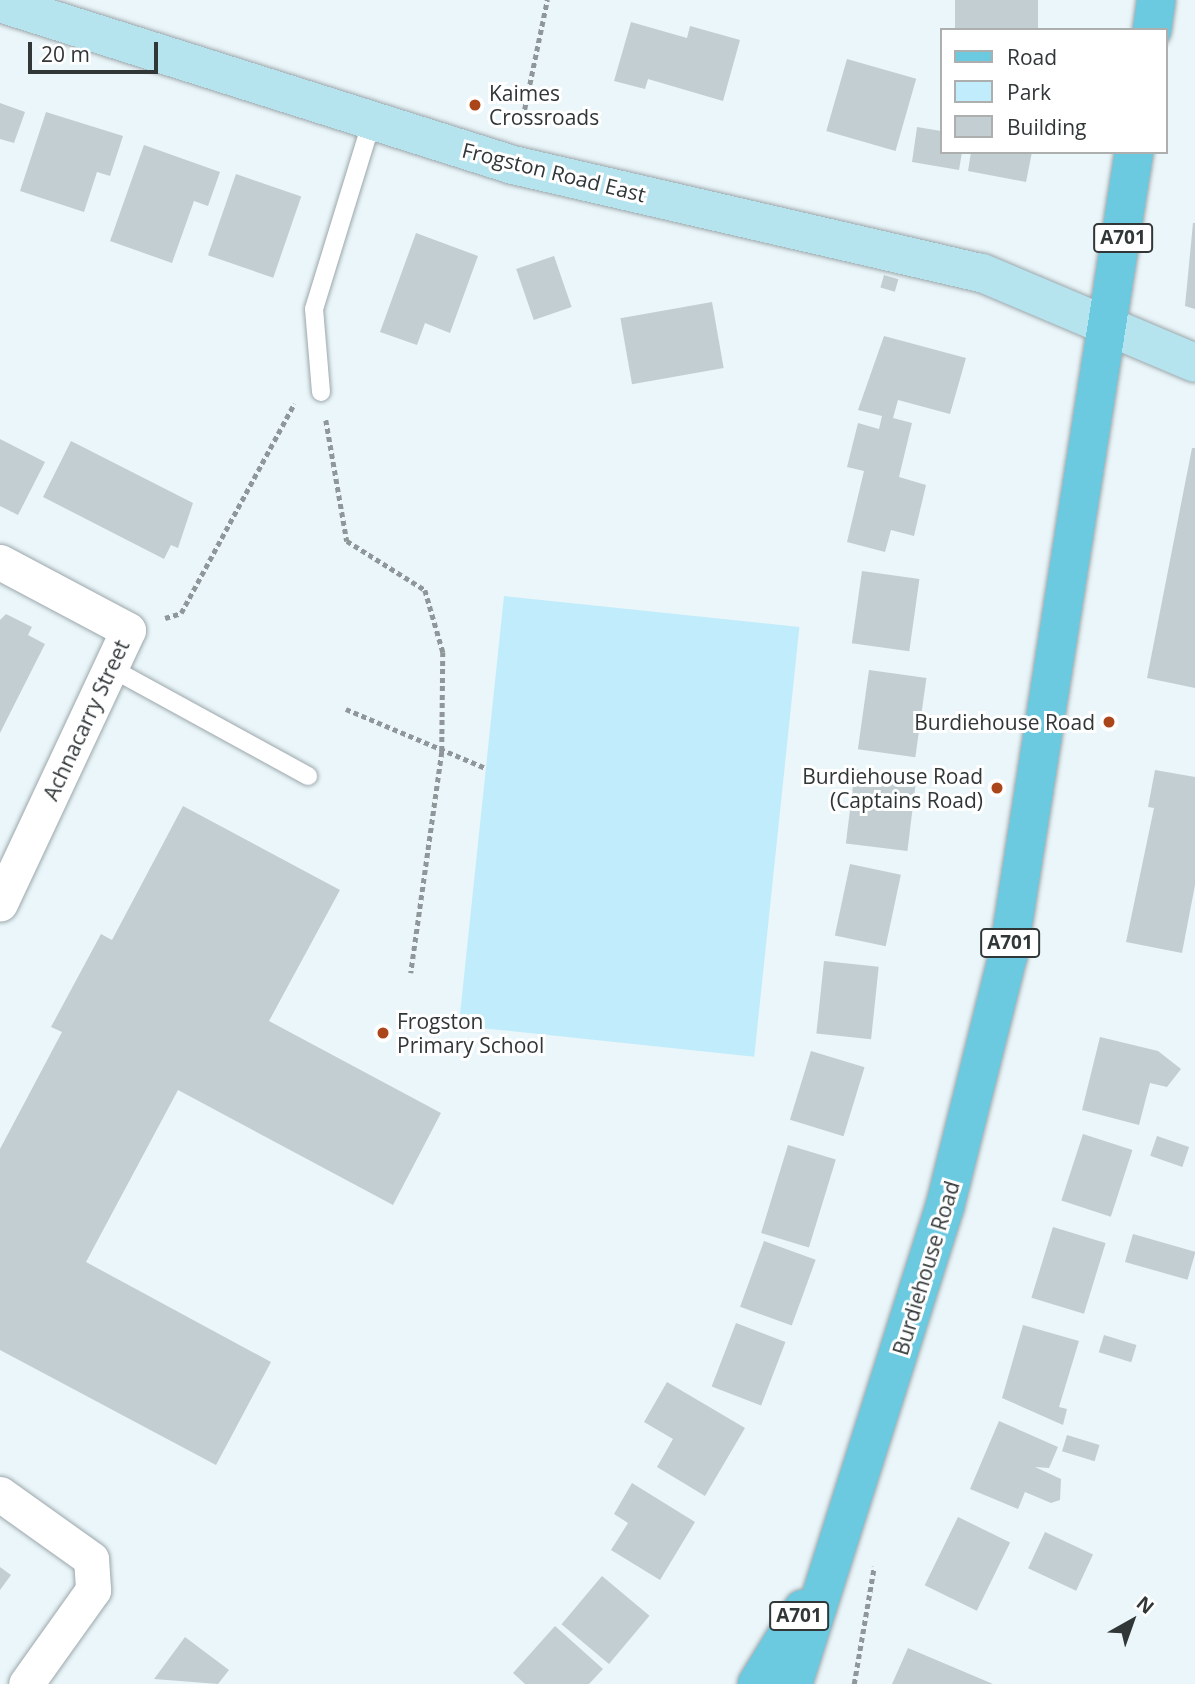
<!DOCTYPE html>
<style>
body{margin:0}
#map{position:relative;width:1195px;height:1684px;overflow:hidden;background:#eaf6fa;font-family:"Open Sans",sans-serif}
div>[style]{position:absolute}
.green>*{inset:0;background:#c1ecfb;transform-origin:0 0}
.building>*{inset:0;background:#c2ced2;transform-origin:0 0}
.path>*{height:4.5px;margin-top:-2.25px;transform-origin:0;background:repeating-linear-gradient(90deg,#8f979a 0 5px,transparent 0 8.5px)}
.roads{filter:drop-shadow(0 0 2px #9ca7ab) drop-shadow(0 0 2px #9ca7ab)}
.service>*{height:18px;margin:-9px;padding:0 9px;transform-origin:9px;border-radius:9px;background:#fff}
.minor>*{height:35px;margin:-17.5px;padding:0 17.5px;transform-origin:17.5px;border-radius:17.5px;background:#fff}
.secondary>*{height:38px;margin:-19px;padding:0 19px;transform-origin:19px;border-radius:19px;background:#b5e4ef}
.primary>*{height:38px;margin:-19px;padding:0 19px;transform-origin:19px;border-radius:19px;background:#6bcae0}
.dots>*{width:19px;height:19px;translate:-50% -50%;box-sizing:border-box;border:4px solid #fff;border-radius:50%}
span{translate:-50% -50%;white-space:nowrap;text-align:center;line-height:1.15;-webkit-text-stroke:6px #fff;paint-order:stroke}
.shield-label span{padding:2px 5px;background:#fff;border:2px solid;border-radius:5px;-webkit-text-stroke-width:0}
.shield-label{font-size:19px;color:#313637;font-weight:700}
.poi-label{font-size:21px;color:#313637}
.left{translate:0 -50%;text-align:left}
.right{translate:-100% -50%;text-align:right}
.street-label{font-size:21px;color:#313637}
.legend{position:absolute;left:940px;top:28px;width:228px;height:126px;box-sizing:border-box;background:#fff;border:2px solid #adafaf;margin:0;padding:9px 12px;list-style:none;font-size:21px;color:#313637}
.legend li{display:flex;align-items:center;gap:14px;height:35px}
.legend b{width:35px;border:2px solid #adafaf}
.north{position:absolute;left:1097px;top:1586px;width:70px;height:70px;-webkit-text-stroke:5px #fff;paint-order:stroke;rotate:40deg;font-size:19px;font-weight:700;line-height:28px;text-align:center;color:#313637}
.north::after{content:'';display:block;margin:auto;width:24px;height:32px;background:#313637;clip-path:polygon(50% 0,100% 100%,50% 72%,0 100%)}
.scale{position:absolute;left:28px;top:42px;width:130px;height:32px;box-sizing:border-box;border:4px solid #313637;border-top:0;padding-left:9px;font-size:21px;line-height:24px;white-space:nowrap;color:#313637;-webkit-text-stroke:5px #fff;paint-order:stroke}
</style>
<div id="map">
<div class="green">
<i style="left:504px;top:596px;width:297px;height:432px;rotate:6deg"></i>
</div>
<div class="building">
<i style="left:955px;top:0;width:83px;height:30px"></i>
<i style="clip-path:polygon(631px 22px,687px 38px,690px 26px,740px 40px,723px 101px,648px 79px,645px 89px,614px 81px)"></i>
<i style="left:847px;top:59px;width:72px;height:75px;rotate:16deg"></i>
<i style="clip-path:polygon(0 103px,25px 112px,14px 143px,0 139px)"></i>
<i style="clip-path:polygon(46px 112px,123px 136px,110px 176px,97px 172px,84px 212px,20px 191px)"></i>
<i style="clip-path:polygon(917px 127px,941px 131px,941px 152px,962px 152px,959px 170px,912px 162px)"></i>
<i style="clip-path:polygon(144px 145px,220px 172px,208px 206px,194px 201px,172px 263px,110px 241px)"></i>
<i style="clip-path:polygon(971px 152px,1032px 152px,1026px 182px,968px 171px)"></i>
<i style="left:236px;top:174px;width:69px;height:86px;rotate:19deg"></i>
<i style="clip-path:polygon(1193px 223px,1195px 223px,1195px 309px,1185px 306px)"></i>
<i style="clip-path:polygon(416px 233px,478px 256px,450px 333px,425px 323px,417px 345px,380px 332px)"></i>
<i style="left:554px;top:256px;width:54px;height:40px;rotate:71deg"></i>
<i style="left:884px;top:275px;width:15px;height:13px;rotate:16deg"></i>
<i style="left:712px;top:302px;width:67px;height:93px;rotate:80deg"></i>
<i style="clip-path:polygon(884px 336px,966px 358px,950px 414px,898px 400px,893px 418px,912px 423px,899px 477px,926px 485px,914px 536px,891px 530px,885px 552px,847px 542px,864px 471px,847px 467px,858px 423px,879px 429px,882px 416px,858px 410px)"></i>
<i style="clip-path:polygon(0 439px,45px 462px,18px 515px,0 506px)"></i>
<i style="clip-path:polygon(71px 441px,193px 503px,178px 548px,171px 545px,164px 559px,43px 497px)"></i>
<i style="clip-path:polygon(1192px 448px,1195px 448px,1195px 688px,1147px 678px)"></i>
<i style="left:862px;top:571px;width:58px;height:73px;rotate:8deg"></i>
<i style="clip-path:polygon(6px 614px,32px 627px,28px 635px,45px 644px,0 733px,0 620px)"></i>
<i style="left:869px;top:670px;width:58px;height:80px;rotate:8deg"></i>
<i style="left:855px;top:769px;width:62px;height:75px;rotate:7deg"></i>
<i style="clip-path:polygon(1155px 770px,1195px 777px,1195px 885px,1182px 953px,1126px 942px,1154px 808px,1148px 807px)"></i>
<i style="clip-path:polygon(183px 806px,340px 890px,269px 1021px,441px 1113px,393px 1205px,178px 1090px,86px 1262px,271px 1362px,216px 1465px,0 1350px,0 1149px,62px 1032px,51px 1027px,101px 934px,112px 940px)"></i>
<i style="left:850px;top:864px;width:52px;height:73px;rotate:12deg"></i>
<i style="left:824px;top:961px;width:55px;height:73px;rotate:6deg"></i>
<i style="clip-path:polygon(1100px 1037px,1158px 1051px,1181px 1069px,1167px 1087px,1150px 1083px,1139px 1125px,1082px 1110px)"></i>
<i style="left:811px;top:1051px;width:56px;height:72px;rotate:17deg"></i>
<i style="left:1083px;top:1134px;width:52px;height:70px;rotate:18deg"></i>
<i style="left:1157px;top:1136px;width:34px;height:21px;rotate:19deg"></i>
<i style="left:788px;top:1145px;width:50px;height:92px;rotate:17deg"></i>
<i style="left:1053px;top:1227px;width:55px;height:74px;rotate:17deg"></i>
<i style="left:1133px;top:1234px;width:65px;height:29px;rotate:16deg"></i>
<i style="left:764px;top:1241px;width:55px;height:70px;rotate:20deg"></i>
<i style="left:736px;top:1323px;width:53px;height:68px;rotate:21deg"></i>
<i style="clip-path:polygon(1023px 1325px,1079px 1341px,1059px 1407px,1067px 1409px,1063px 1425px,1002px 1398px)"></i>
<i style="left:1104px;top:1335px;width:34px;height:18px;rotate:17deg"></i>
<i style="clip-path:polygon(667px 1382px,745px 1428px,705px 1496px,657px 1467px,673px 1439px,644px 1422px)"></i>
<i style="clip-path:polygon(999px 1421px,1058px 1447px,1049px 1468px,1035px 1467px,1061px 1479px,1060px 1500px,1051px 1503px,1025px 1492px,1018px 1509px,970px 1489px)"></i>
<i style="left:1067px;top:1435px;width:34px;height:17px;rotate:17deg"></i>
<i style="clip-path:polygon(632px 1483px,695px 1522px,660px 1580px,611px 1550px,628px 1523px,614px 1514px)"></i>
<i style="left:958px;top:1517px;width:58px;height:76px;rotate:26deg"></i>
<i style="left:1045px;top:1532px;width:53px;height:40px;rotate:25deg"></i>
<i style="clip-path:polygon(0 1567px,11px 1575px,0 1590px)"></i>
<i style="left:602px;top:1576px;width:62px;height:63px;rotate:40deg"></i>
<i style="clip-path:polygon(555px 1626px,603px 1669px,589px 1684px,525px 1684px,513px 1673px)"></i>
<i style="clip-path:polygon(185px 1637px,229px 1670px,218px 1684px,154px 1679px)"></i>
<i style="clip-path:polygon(908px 1648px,993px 1684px,892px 1684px)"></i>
</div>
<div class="path">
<i style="left:521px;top:126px;width:129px;rotate:-78.3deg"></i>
<i style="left:326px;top:420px;width:123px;rotate:80.2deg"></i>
<i style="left:347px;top:541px;width:92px;rotate:32.1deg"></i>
<i style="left:425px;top:590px;width:65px;rotate:73.8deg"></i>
<i style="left:443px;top:652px;width:100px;rotate:90.6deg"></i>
<i style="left:442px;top:752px;width:223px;rotate:98deg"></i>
<i style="left:165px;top:618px;width:17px;rotate:-17deg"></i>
<i style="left:181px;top:613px;width:238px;rotate:-61.6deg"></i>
<i style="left:346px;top:709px;width:152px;rotate:22.9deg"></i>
<i style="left:854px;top:1684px;width:119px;rotate:-80.3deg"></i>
</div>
<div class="roads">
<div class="service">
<i style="left:321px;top:392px;width:83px;rotate:-94.8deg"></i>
<i style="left:314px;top:309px;width:198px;rotate:-72.9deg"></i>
<i style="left:109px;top:667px;width:227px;rotate:28.7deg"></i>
</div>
<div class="minor">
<i style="left:0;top:562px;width:145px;rotate:28deg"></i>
<i style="left:128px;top:630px;width:302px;rotate:115.1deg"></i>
<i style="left:0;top:1494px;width:112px;rotate:35.5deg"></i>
<i style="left:91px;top:1559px;width:31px;rotate:86deg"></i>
<i style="left:93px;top:1590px;width:115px;rotate:125.5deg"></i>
</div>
<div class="secondary">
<i style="left:0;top:3px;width:538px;rotate:17.53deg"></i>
<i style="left:513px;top:165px;width:481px;rotate:13deg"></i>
<i style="left:982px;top:273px;width:231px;rotate:22.9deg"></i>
</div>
<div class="primary">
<i style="left:1152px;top:30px;width:30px;rotate:-82deg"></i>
<i style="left:757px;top:1684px;width:88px;rotate:-58.5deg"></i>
<i style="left:793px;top:1684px;width:502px;rotate:-72.36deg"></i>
<i style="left:945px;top:1206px;width:258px;rotate:-75.9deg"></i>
<i style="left:1008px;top:956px;width:814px;rotate:-81.09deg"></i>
</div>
</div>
<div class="dots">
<i style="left:475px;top:105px;background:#ab461a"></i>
<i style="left:1109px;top:722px;background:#ab461a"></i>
<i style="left:997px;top:788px;background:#ab461a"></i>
<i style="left:383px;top:1033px;background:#ab461a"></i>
</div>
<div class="shield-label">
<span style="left:1123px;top:238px">A701</span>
<span style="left:1010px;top:943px">A701</span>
<span style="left:799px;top:1616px">A701</span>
</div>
<div class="poi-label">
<span class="left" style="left:489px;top:105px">Kaimes<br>Crossroads</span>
<span class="right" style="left:1095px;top:722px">Burdiehouse Road</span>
<span class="right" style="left:983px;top:788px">Burdiehouse Road<br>(Captains Road)</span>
<span class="left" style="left:397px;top:1033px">Frogston<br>Primary School</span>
</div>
<div class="street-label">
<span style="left:554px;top:172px;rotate:14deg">Frogston Road East</span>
<span style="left:86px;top:720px;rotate:-65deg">Achnacarry Street</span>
<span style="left:926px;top:1268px;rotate:-73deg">Burdiehouse Road</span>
</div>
<ul class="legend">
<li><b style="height:9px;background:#6bcae0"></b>Road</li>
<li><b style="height:19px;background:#c1ecfb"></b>Park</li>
<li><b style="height:19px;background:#c2ced2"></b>Building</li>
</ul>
<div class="north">N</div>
<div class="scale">20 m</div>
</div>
